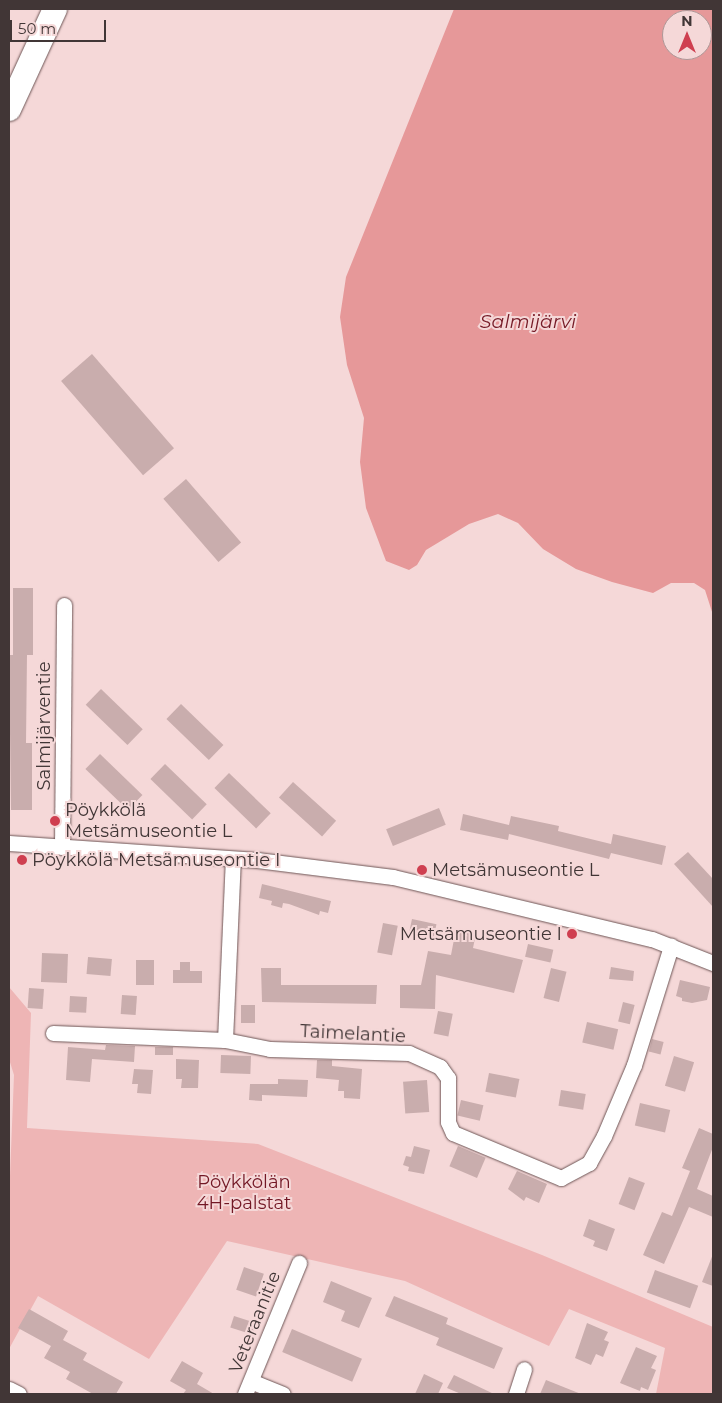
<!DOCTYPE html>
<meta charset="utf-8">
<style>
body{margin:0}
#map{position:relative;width:722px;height:1403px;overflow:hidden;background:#f5d8d8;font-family:Montserrat,sans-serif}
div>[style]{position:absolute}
.green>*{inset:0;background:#eeb5b5}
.water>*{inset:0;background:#e69899}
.building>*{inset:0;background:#c9adad;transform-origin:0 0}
.roads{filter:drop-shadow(0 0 1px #6e5656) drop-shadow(0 0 1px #6e5656)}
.minor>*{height:15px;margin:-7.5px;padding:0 7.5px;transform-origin:7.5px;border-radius:7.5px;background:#fff}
.primary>*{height:24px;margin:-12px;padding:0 12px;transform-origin:12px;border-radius:12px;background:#fff}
.dots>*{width:14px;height:14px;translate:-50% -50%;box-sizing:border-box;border:2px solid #f5d8d8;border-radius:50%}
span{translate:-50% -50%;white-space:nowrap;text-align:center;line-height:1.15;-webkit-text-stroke:4px #f5d8d8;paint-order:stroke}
.street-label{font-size:18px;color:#413636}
.poi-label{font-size:18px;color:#413636}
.left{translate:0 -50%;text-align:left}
.right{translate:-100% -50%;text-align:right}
.park-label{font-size:18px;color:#731825}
.water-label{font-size:19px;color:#761b27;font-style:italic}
.frame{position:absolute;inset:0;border:10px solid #413636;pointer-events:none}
.north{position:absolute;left:662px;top:10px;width:50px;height:50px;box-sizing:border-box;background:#f5d8d8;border:1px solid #ad9797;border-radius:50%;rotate:0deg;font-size:14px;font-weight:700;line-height:20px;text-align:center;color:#413636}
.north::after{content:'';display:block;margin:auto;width:18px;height:22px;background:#cf3f50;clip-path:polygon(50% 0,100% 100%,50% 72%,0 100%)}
.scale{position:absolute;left:10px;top:20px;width:96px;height:22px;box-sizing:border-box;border:2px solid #413636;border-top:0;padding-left:6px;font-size:15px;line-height:18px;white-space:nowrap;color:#413636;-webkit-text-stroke:4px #f5d8d8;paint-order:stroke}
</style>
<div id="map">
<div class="green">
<i style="clip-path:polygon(9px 987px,31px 1013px,27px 1128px,258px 1144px,542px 1255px,713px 1327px,713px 1394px,656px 1394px,665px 1348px,569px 1309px,549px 1346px,405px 1281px,227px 1241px,149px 1359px,38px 1296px,9px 1349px,9px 1201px,14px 1075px,9px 1059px)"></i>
</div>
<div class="water">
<i style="clip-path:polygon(evenodd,454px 9px,713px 9px,713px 615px,705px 590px,694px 583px,671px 583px,653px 593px,612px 582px,576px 569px,543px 549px,518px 523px,498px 514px,469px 524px,426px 550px,417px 565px,409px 570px,386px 561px,366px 508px,360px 462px,364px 418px,347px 365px,340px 317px,346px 277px,454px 9px,672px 20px,702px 20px,702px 50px,672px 50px,672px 20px)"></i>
</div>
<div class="building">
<i style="left:92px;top:354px;width:125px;height:41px;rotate:49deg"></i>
<i style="left:186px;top:479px;width:84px;height:30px;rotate:49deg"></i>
<i style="clip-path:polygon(13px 588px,33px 588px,33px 655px,27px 655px,26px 743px,32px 743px,32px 810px,11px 810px,9px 655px,13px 655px)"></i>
<i style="left:101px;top:689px;width:58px;height:22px;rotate:44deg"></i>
<i style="left:181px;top:704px;width:59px;height:21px;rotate:44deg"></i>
<i style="left:100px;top:754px;width:59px;height:21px;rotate:44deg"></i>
<i style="left:165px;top:764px;width:58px;height:21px;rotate:44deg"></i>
<i style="left:229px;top:773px;width:58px;height:21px;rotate:44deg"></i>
<i style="left:293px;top:782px;width:58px;height:21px;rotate:42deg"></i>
<i style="left:439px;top:808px;width:18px;height:57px;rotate:68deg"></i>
<i style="clip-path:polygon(463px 814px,509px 825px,511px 816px,559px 826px,558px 831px,611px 844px,613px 834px,666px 846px,662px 865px,611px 853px,609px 859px,509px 834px,508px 840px,460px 830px)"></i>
<i style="clip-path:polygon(688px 852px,713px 879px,713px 907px,674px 864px)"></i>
<i style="clip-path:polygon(262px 884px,331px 901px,328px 913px,320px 911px,319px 915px,289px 904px,283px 903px,282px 908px,271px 905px,272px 901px,259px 898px)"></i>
<i style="left:412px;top:919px;width:25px;height:16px;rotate:12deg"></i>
<i style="left:383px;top:923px;width:15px;height:30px;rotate:11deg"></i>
<i style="clip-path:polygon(456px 929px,476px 933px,473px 948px,523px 960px,514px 993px,436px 975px,435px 1009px,400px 1008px,400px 985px,421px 985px,428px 951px,451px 955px)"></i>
<i style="left:528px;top:944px;width:26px;height:13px;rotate:13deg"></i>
<i style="left:42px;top:953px;width:26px;height:29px;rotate:2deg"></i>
<i style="left:88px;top:957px;width:24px;height:17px;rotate:5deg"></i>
<i style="left:136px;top:960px;width:18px;height:25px"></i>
<i style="clip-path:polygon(180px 962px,190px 962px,190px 971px,202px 971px,202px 983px,173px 983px,173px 970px,180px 970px)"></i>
<i style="clip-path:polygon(611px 967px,634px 971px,633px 981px,609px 979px)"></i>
<i style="clip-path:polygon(261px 968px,281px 968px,281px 985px,377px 985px,376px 1004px,262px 1002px)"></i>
<i style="left:551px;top:968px;width:16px;height:31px;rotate:14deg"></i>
<i style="clip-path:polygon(680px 980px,710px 987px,707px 1000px,692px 1003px,682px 1001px,682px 998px,676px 996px)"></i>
<i style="left:29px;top:988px;width:15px;height:20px;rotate:4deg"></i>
<i style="left:122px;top:995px;width:15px;height:19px;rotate:4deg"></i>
<i style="left:70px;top:996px;width:17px;height:16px;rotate:3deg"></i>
<i style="left:623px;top:1002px;width:12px;height:20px;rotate:14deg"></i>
<i style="left:241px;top:1005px;width:14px;height:18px"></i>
<i style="left:438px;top:1011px;width:15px;height:23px;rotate:11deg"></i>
<i style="left:587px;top:1022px;width:32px;height:21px;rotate:13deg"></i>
<i style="left:652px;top:1039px;width:12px;height:13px;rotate:14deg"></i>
<i style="clip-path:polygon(106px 1045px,135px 1046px,134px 1062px,92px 1059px,90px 1082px,66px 1080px,68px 1047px,105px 1050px)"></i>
<i style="left:155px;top:1047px;width:18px;height:8px"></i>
<i style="left:221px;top:1055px;width:30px;height:18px;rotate:2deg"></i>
<i style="left:674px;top:1056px;width:21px;height:31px;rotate:17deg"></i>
<i style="clip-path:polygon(176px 1059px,199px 1060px,198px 1088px,181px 1088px,182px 1079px,176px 1079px)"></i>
<i style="clip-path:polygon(317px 1060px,332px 1060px,332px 1066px,362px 1069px,360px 1099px,344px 1098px,344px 1091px,338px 1091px,339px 1080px,316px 1078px)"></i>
<i style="clip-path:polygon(134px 1069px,153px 1070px,151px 1094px,137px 1093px,138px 1084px,132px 1084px)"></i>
<i style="left:489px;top:1073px;width:31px;height:19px;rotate:11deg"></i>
<i style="clip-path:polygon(278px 1079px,308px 1080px,307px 1097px,262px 1095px,262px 1101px,249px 1100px,250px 1084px,278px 1084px)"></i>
<i style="left:427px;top:1080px;width:32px;height:24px;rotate:86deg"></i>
<i style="left:561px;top:1090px;width:25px;height:16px;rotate:9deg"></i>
<i style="left:461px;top:1100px;width:23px;height:16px;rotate:13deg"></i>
<i style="left:640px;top:1103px;width:31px;height:23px;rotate:13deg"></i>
<i style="clip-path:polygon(699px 1128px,713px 1134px,713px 1147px,697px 1189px,713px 1196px,713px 1217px,689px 1207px,664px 1264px,643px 1255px,662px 1212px,672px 1216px,690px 1171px,682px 1168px)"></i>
<i style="clip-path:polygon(414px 1146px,430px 1150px,424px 1174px,408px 1171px,409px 1167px,403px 1165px,406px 1156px,411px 1157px)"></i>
<i style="left:458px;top:1146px;width:30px;height:22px;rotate:23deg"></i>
<i style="clip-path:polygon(517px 1171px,547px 1184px,539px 1203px,526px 1197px,524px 1201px,508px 1189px)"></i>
<i style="left:629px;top:1177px;width:17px;height:29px;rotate:21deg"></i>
<i style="clip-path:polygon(589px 1219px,615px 1229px,607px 1251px,593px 1246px,595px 1241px,583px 1236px)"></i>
<i style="clip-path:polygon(713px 1254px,713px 1286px,702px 1282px)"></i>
<i style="left:244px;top:1267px;width:21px;height:24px;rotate:19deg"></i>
<i style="left:655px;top:1270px;width:46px;height:24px;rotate:20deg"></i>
<i style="clip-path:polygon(331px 1281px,372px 1298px,359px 1328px,341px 1321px,345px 1311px,323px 1302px)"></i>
<i style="clip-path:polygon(394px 1296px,448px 1318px,446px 1324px,503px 1348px,494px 1369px,436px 1345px,439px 1338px,385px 1316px)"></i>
<i style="clip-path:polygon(29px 1309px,68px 1331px,63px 1340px,87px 1353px,83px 1360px,123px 1382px,116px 1394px,93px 1394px,66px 1379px,70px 1372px,44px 1358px,51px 1346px,18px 1328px)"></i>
<i style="left:234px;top:1316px;width:23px;height:12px;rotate:18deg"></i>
<i style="clip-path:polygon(587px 1323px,608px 1332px,604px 1340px,609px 1342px,603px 1357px,596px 1354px,591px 1365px,575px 1358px)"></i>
<i style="left:292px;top:1329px;width:76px;height:25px;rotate:23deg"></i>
<i style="clip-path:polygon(636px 1347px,657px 1356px,651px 1368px,656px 1370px,648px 1390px,641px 1387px,640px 1391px,620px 1383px)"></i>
<i style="clip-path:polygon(182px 1361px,203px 1373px,197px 1384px,214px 1394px,183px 1394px,186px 1390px,170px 1381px)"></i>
<i style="clip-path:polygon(424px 1374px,443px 1383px,438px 1394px,415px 1394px)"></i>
<i style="clip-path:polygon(454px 1375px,494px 1394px,461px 1394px,447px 1388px)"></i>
<i style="clip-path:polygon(546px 1380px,581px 1394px,540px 1394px)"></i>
</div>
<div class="roads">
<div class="minor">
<i style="left:9px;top:843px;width:249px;rotate:3.9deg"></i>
<i style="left:257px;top:860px;width:137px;rotate:7.1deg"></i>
<i style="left:393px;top:877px;width:266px;rotate:13.5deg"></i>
<i style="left:652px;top:939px;width:66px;rotate:21.5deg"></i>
<i style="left:62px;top:847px;width:242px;rotate:-89.5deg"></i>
<i style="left:53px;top:1033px;width:172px;rotate:2.3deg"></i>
<i style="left:225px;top:1040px;width:46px;rotate:11.3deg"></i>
<i style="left:270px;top:1049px;width:139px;rotate:1.6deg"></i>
<i style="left:409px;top:1053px;width:34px;rotate:24deg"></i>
<i style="left:440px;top:1067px;width:14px;rotate:54deg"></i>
<i style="left:448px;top:1078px;width:44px;rotate:90deg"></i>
<i style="left:448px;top:1122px;width:12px;rotate:66deg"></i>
<i style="left:453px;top:1133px;width:117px;rotate:22.6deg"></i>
<i style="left:561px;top:1178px;width:32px;rotate:-28deg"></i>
<i style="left:589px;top:1163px;width:31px;rotate:-61deg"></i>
<i style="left:604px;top:1136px;width:77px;rotate:-67.1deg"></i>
<i style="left:634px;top:1065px;width:125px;rotate:-72.7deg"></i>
<i style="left:225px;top:1040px;width:181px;rotate:-87.5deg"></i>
<i style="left:253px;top:1382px;width:32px;rotate:22deg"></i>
<i style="left:9px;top:1389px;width:11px;rotate:27deg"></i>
<i style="left:245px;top:1394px;width:142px;rotate:-67.6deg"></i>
<i style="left:516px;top:1394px;width:26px;rotate:-72deg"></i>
</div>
<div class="primary">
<i style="left:9px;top:109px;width:110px;rotate:-65.3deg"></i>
</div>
</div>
<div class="dots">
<i style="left:55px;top:821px;background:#cf3f50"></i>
<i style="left:22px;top:860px;background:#cf3f50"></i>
<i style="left:422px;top:870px;background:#cf3f50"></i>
<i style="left:572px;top:934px;background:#cf3f50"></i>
</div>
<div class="street-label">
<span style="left:44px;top:726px;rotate:-90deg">Salmijärventie</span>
<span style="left:353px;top:1034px;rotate:3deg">Taimelantie</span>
<span style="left:255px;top:1322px;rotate:-68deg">Veteraanitie</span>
</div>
<div class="poi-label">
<span class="left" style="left:65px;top:821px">Pöykkölä<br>Metsämuseontie L</span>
<span class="left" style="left:32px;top:860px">Pöykkölä Metsämuseontie I</span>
<span class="left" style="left:432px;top:870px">Metsämuseontie L</span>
<span class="right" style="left:562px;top:934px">Metsämuseontie I</span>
</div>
<div class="park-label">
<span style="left:244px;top:1193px">Pöykkölän<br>4H-palstat</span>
</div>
<div class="water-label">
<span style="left:528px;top:322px">Salmijärvi</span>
</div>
<div class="frame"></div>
<div class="north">N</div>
<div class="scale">50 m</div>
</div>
